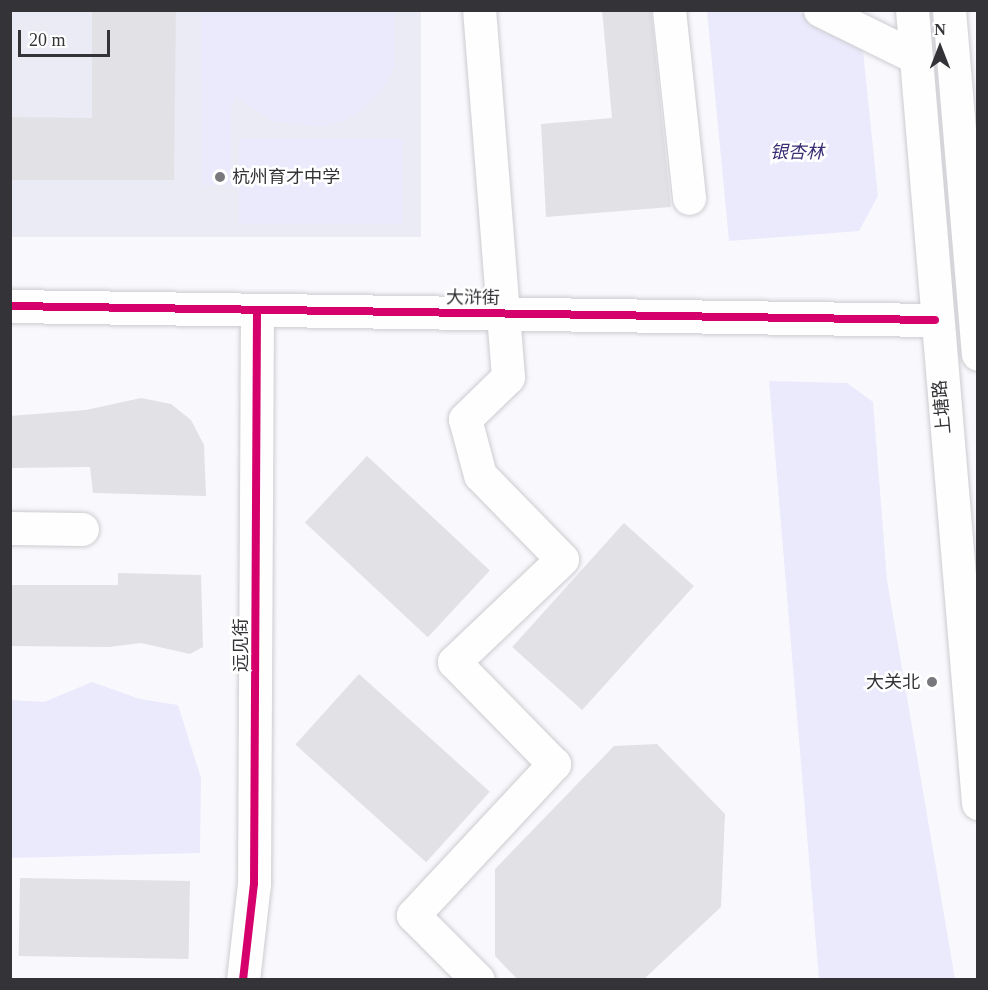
<!DOCTYPE html>
<meta charset="utf-8">
<style>
body{margin:0}
#map{position:relative;width:988px;height:990px;overflow:hidden;background:#f9f9fd;font-family:"Times New Roman","Noto Sans SC",serif}
div>[style]{position:absolute}
.built>*{inset:0;background:#ebebf6;transform-origin:0 0}
.green>*{inset:0;background:#eaeafc;transform-origin:0 0}
.building>*{inset:0;background:#e2e2e6;transform-origin:0 0}
.roads{filter:drop-shadow(0 0 2px #ccccd0) drop-shadow(0 0 2px #ccccd0)}
.minor>*{height:33px;margin:-16.5px;padding:0 16.5px;transform-origin:16.5px;border-radius:16.5px;background:#fefeff}
.major>*{height:33px;margin:-16.5px;padding:0 16.5px;transform-origin:16.5px;border-radius:16.5px;background:#fefeff}
.highway>*{height:33px;margin:-16.5px;padding:0 16.5px;transform-origin:16.5px;border-radius:16.5px;background:#fefeff}
.cycleway>*{height:8px;margin:-4px;padding:0 4px;transform-origin:4px;border-radius:4px;background:#d6006c}
.dots>*{width:16px;height:16px;translate:-50% -50%;box-sizing:border-box;border:3px solid #fff;border-radius:50%}
span{translate:-50% -50%;white-space:nowrap;text-align:center;line-height:1.15;-webkit-text-stroke:5px #fff;paint-order:stroke}
.park-label{font-size:18px;color:#392d74;font-style:italic}
.poi-label{font-size:18px;color:#343438}
.left{translate:0 -50%;text-align:left}
.right{translate:-100% -50%;text-align:right}
.street-label{font-size:18px;color:#343438}
.frame{position:absolute;inset:0;border:12px solid #343438;pointer-events:none}
.north{position:absolute;left:910px;top:18px;width:60px;height:60px;-webkit-text-stroke:4px #fff;paint-order:stroke;rotate:0deg;font-size:16px;font-weight:700;line-height:24px;text-align:center;color:#343438}
.north::after{content:'';display:block;margin:auto;width:21px;height:27px;background:#343438;clip-path:polygon(50% 0,100% 100%,50% 72%,0 100%)}
.scale{position:absolute;left:18px;top:30px;width:92px;height:27px;box-sizing:border-box;border:3px solid #343438;border-top:0;padding-left:8px;font-size:18px;line-height:21px;white-space:nowrap;color:#343438;-webkit-text-stroke:4px #fff;paint-order:stroke}
</style>
<div id="map">
<div class="built">
<i style="left:11px;top:11px;width:410px;height:226px"></i>
</div>
<div class="green">
<i style="clip-path:polygon(201px 11px,394px 11px,395px 66px,383px 89px,362px 111px,343px 121px,320px 127px,273px 121px,235px 97px,231px 108px,231px 185px,202px 185px)"></i>
<i style="clip-path:polygon(707px 11px,796px 11px,862px 41px,878px 196px,859px 231px,729px 241px)"></i>
<i style="left:239px;top:139px;width:164px;height:85px"></i>
<i style="clip-path:polygon(769px 381px,847px 383px,873px 402px,887px 580px,955px 979px,819px 979px)"></i>
<i style="clip-path:polygon(92px 682px,140px 699px,178px 705px,201px 778px,200px 853px,11px 858px,11px 700px,44px 702px)"></i>
</div>
<div class="building">
<i style="clip-path:polygon(92px 10px,176px 10px,174px 180px,10px 180px,10px 117px,92px 118px)"></i>
<i style="clip-path:polygon(602px 10px,651px 10px,671px 207px,546px 217px,541px 124px,612px 118px)"></i>
<i style="clip-path:polygon(141px 398px,171px 404px,191px 420px,204px 445px,206px 496px,93px 493px,90px 467px,10px 468px,10px 416px,86px 410px)"></i>
<i style="left:367px;top:456px;width:168px;height:91px;rotate:43deg"></i>
<i style="left:624px;top:523px;width:94px;height:167px;rotate:42deg"></i>
<i style="clip-path:polygon(118px 573px,201px 575px,203px 647px,190px 654px,141px 643px,109px 647px,10px 646px,10px 585px,118px 585px)"></i>
<i style="left:359px;top:674px;width:176px;height:95px;rotate:42deg"></i>
<i style="clip-path:polygon(657px 744px,725px 814px,721px 907px,643px 980px,518px 980px,495px 956px,495px 869px,614px 746px)"></i>
<i style="left:20px;top:878px;width:170px;height:78px;rotate:1deg"></i>
</div>
<div class="roads">
<div class="minor">
<i style="left:669px;top:10px;width:189px;rotate:83.9deg"></i>
<i style="left:820px;top:10px;width:106px;rotate:26.3deg"></i>
<i style="left:10px;top:306px;width:925px;rotate:0.87deg"></i>
<i style="left:10px;top:528px;width:72px;rotate:0.8deg"></i>
<i style="left:243px;top:980px;width:97px;rotate:-83.5deg"></i>
<i style="left:254px;top:884px;width:574px;rotate:-89.7deg"></i>
<i style="left:478px;top:980px;width:92px;rotate:-135deg"></i>
<i style="left:413px;top:915px;width:207px;rotate:-47deg"></i>
<i style="left:554px;top:764px;width:143px;rotate:-134.4deg"></i>
<i style="left:454px;top:662px;width:149px;rotate:-43.6deg"></i>
<i style="left:562px;top:559px;width:117px;rotate:-134.3deg"></i>
<i style="left:480px;top:475px;width:58px;rotate:-105deg"></i>
<i style="left:465px;top:419px;width:60px;rotate:-44.3deg"></i>
<i style="left:508px;top:377px;width:368px;rotate:-94.5deg"></i>
</div>
<div class="major">
<i style="left:912px;top:10px;width:796px;rotate:85.24deg"></i>
</div>
<div class="highway">
<i style="left:949px;top:10px;width:345px;rotate:85.2deg"></i>
</div>
</div>
<div class="cycleway">
<i style="left:10px;top:306px;width:925px;rotate:0.87deg"></i>
<i style="left:243px;top:980px;width:97px;rotate:-83.5deg"></i>
<i style="left:254px;top:884px;width:574px;rotate:-89.7deg"></i>
</div>
<div class="dots">
<i style="left:220px;top:177px;background:#79797d"></i>
<i style="left:932px;top:682px;background:#79797d"></i>
</div>
<div class="park-label">
<span style="left:797px;top:152px">银杏林</span>
</div>
<div class="poi-label">
<span class="left" style="left:232px;top:177px">杭州育才中学</span>
<span class="right" style="left:920px;top:682px">大关北</span>
</div>
<div class="street-label">
<span style="left:473px;top:298px;rotate:1deg">大浒街</span>
<span style="left:942px;top:407px;rotate:-95deg">上塘路</span>
<span style="left:241px;top:645px;rotate:-90deg">远见街</span>
</div>
<div class="frame"></div>
<div class="north">N</div>
<div class="scale">20 m</div>
</div>
